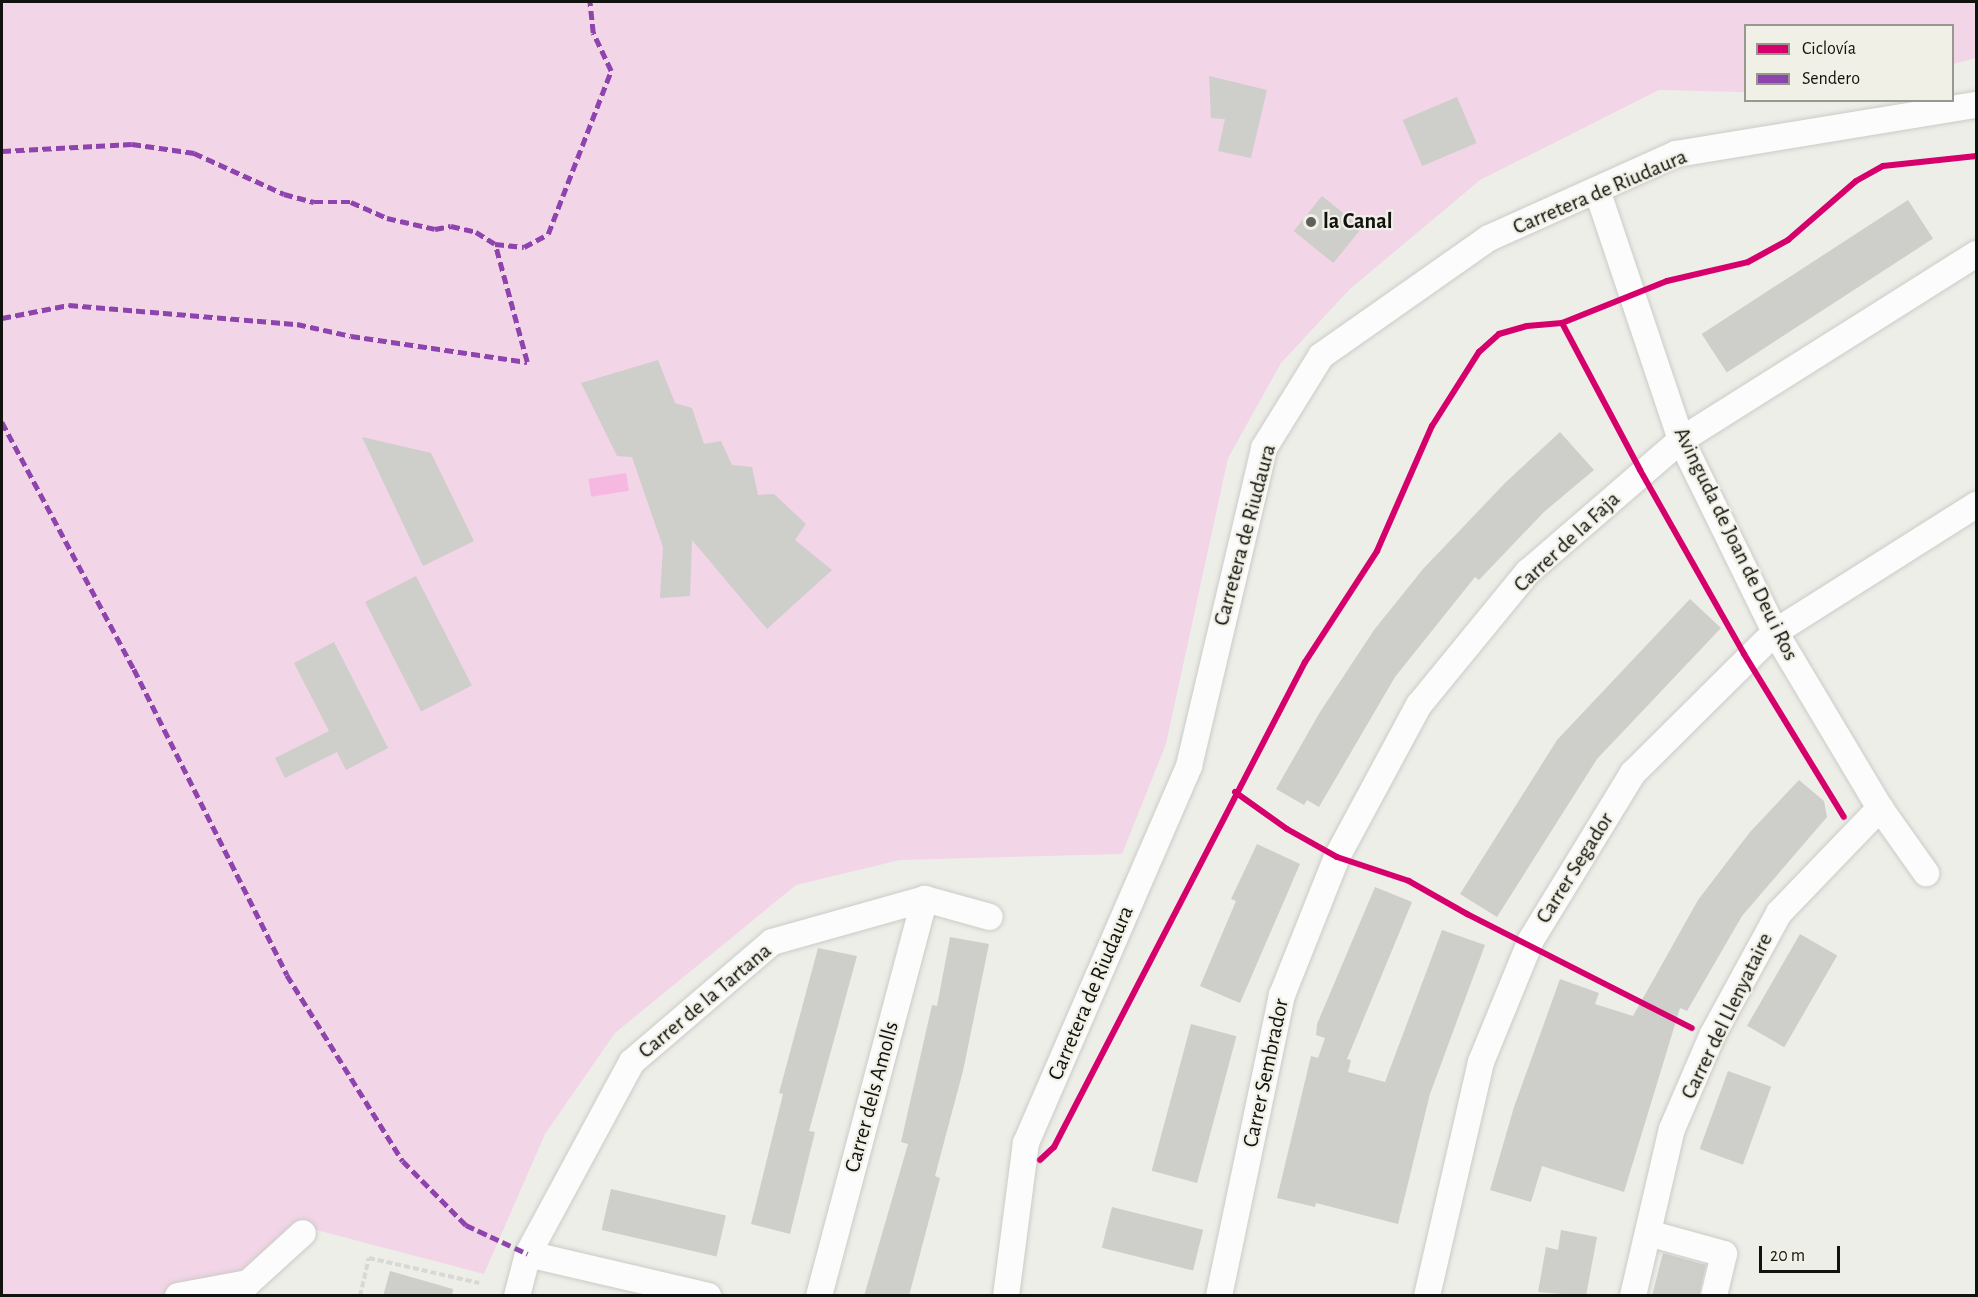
<!DOCTYPE html>
<meta charset="utf-8">
<style>
body{margin:0}
#map{position:relative;width:1978px;height:1297px;overflow:hidden;background:#eeeee9;font-family:"Alegreya Sans",sans-serif}
div>[style]{position:absolute}
.green>*{inset:0;background:#f2d5e6}
.water>*{inset:0;background:#f6b8e1;transform-origin:0 0}
.building>*{inset:0;background:#cececa;transform-origin:0 0}
.path>*{height:4px;margin-top:-2px;transform-origin:0;background:repeating-linear-gradient(90deg,#d8d8d6 0 6px,transparent 0 9px)}
.roads{filter:drop-shadow(0 0 2px #cbcbc7) drop-shadow(0 0 2px #cbcbc7)}
.minor>*{height:26px;margin:-13px;padding:0 13px;transform-origin:13px;border-radius:13px;background:#fcfcfc}
.quiet>*{height:4.5px;margin-top:-2.25px;transform-origin:0;background:repeating-linear-gradient(90deg,#8e44ad 0 9px,transparent 0 13.5px)}
.cycleway>*{height:6px;margin:-3px;padding:0 3px;transform-origin:3px;border-radius:3px;background:#d6006c}
.dots>*{width:16px;height:16px;translate:-50% -50%;box-sizing:border-box;border:3px solid #f1f0e6;border-radius:50%}
span{translate:-50% -50%;white-space:nowrap;text-align:center;line-height:1.15;-webkit-text-stroke:4.5px #f1f0e6;paint-order:stroke}
.street-label{font-size:22px;color:#12120e}
.poi-label{font-size:22px;color:#12120e;font-weight:700}
.left{translate:0 -50%;text-align:left}
.frame{position:absolute;inset:0;border:3px solid #12120e;pointer-events:none}
.legend{position:absolute;left:1744px;top:24px;width:210px;height:78px;box-sizing:border-box;background:#f1f0e6;border:2px solid #989790;margin:0;padding:8px 10px;list-style:none;font-size:18px;color:#12120e}
.legend li{display:flex;align-items:center;gap:12px;height:30px}
.legend b{width:30px;border:2px solid #989790}
.scale{position:absolute;left:1759px;top:1246px;width:81px;height:27px;box-sizing:border-box;border:3px solid #12120e;border-top:0;padding-left:8px;font-size:18px;line-height:21px;white-space:nowrap;color:#12120e;-webkit-text-stroke:4px #f1f0e6;paint-order:stroke}
</style>
<div id="map">
<div class="green">
<i style="clip-path:polygon(2px 2px,1976px 2px,1976px 58px,1953px 64px,1952px 26px,1746px 26px,1745px 92px,1659px 90px,1480px 180px,1350px 289px,1281px 363px,1228px 458px,1166px 744px,1122px 854px,900px 860px,796px 885px,615px 1033px,545px 1134px,484px 1274px,305px 1227px,236px 1287px,197px 1296px,2px 1295px)"></i>
</div>
<div class="water">
<i style="left:626px;top:473px;width:18px;height:38px;rotate:81deg"></i>
</div>
<div class="building">
<i style="clip-path:polygon(1209px 76px,1267px 90px,1251px 158px,1218px 151px,1225px 119px,1211px 118px)"></i>
<i style="left:1457px;top:97px;width:50px;height:59px;rotate:67deg"></i>
<i style="left:1322px;top:196px;width:51px;height:45px;rotate:39deg"></i>
<i style="left:1908px;top:200px;width:46px;height:246px;rotate:57deg"></i>
<i style="clip-path:polygon(658px 360px,675px 403px,692px 408px,704px 444px,721px 441px,732px 465px,752px 467px,758px 495px,774px 494px,806px 524px,795px 540px,832px 570px,767px 629px,692px 540px,690px 596px,660px 598px,663px 547px,632px 457px,617px 456px,581px 383px)"></i>
<i style="clip-path:polygon(1560px 432px,1594px 470px,1544px 512px,1479px 580px,1475px 577px,1395px 677px,1319px 807px,1307px 800px,1304px 805px,1276px 789px,1320px 712px,1374px 630px,1423px 569px,1506px 482px)"></i>
<i style="clip-path:polygon(362px 437px,431px 453px,474px 541px,423px 566px)"></i>
<i style="left:416px;top:576px;width:123px;height:57px;rotate:63deg"></i>
<i style="clip-path:polygon(1690px 599px,1721px 628px,1597px 759px,1497px 917px,1460px 894px,1557px 740px)"></i>
<i style="clip-path:polygon(334px 642px,388px 748px,346px 770px,337px 752px,285px 778px,275px 758px,329px 731px,294px 663px)"></i>
<i style="clip-path:polygon(1799px 780px,1824px 801px,1827px 817px,1742px 916px,1687px 1011px,1680px 1008px,1624px 1192px,1542px 1166px,1531px 1202px,1490px 1190px,1514px 1107px,1560px 979px,1599px 993px,1595px 1004px,1633px 1016px,1698px 900px,1750px 832px)"></i>
<i style="clip-path:polygon(1257px 844px,1300px 864px,1240px 1003px,1200px 986px,1236px 901px,1231px 899px)"></i>
<i style="clip-path:polygon(1375px 887px,1412px 902px,1347px 1059px,1351px 1060px,1348px 1072px,1385px 1082px,1442px 930px,1485px 945px,1430px 1094px,1398px 1224px,1316px 1203px,1315px 1207px,1277px 1198px,1311px 1056px,1318px 1058px,1325px 1038px,1316px 1035px,1317px 1024px)"></i>
<i style="left:1800px;top:934px;width:43px;height:106px;rotate:30deg"></i>
<i style="clip-path:polygon(950px 937px,989px 944px,963px 1071px,935px 1176px,940px 1178px,909px 1296px,864px 1296px,908px 1144px,901px 1142px,932px 1005px,937px 1006px)"></i>
<i style="clip-path:polygon(818px 948px,857px 956px,809px 1131px,815px 1132px,790px 1234px,751px 1224px,783px 1094px,779px 1093px)"></i>
<i style="left:1191px;top:1024px;width:47px;height:152px;rotate:15deg"></i>
<i style="left:1728px;top:1071px;width:46px;height:83px;rotate:20deg"></i>
<i style="left:611px;top:1189px;width:118px;height:42px;rotate:13deg"></i>
<i style="left:1112px;top:1207px;width:94px;height:42px;rotate:14deg"></i>
<i style="clip-path:polygon(1561px 1230px,1597px 1237px,1586px 1296px,1538px 1292px,1546px 1247px,1558px 1250px)"></i>
<i style="clip-path:polygon(1663px 1253px,1706px 1265px,1699px 1296px,1652px 1296px)"></i>
<i style="clip-path:polygon(390px 1271px,453px 1289px,452px 1296px,383px 1296px)"></i>
</div>
<div class="path">
<i style="left:360px;top:1296px;width:39px;rotate:-77deg"></i>
<i style="left:369px;top:1258px;width:113px;rotate:12.8deg"></i>
</div>
<div class="roads">
<div class="minor">
<i style="left:1597px;top:190px;width:264px;rotate:71.4deg"></i>
<i style="left:1681px;top:440px;width:214px;rotate:63.9deg"></i>
<i style="left:1775px;top:632px;width:205px;rotate:59.2deg"></i>
<i style="left:1880px;top:808px;width:80px;rotate:54.7deg"></i>
<i style="left:925px;top:899px;width:67px;rotate:15.5deg"></i>
<i style="left:1648px;top:1233px;width:79px;rotate:15.4deg"></i>
<i style="left:1724px;top:1254px;width:43px;rotate:103.4deg"></i>
<i style="left:528px;top:1254px;width:185px;rotate:13.1deg"></i>
<i style="left:178px;top:1296px;width:71px;rotate:-10.5deg"></i>
<i style="left:248px;top:1283px;width:74px;rotate:-42.3deg"></i>
<i style="left:517px;top:1296px;width:43px;rotate:-75.3deg"></i>
<i style="left:528px;top:1254px;width:218px;rotate:-61.6deg"></i>
<i style="left:632px;top:1062px;width:184px;rotate:-40.6deg"></i>
<i style="left:772px;top:942px;width:159px;rotate:-15.7deg"></i>
<i style="left:819px;top:1296px;width:411px;rotate:-75.1deg"></i>
<i style="left:1006px;top:1296px;width:154px;rotate:-82.6deg"></i>
<i style="left:1026px;top:1143px;width:411px;rotate:-66.6deg"></i>
<i style="left:1189px;top:766px;width:327px;rotate:-76.7deg"></i>
<i style="left:1264px;top:448px;width:108px;rotate:-58.2deg"></i>
<i style="left:1321px;top:356px;width:205px;rotate:-35.1deg"></i>
<i style="left:1489px;top:238px;width:205px;rotate:-24.2deg"></i>
<i style="left:1676px;top:154px;width:304px;rotate:-9.3deg"></i>
<i style="left:1219px;top:1296px;width:308px;rotate:-78.2deg"></i>
<i style="left:1282px;top:995px;width:149px;rotate:-68.3deg"></i>
<i style="left:1337px;top:857px;width:173px;rotate:-61.7deg"></i>
<i style="left:1419px;top:705px;width:172px;rotate:-50.7deg"></i>
<i style="left:1528px;top:572px;width:202px;rotate:-40.8deg"></i>
<i style="left:1681px;top:440px;width:349px;rotate:-32.2deg"></i>
<i style="left:1427px;top:1296px;width:240px;rotate:-77deg"></i>
<i style="left:1481px;top:1062px;width:132px;rotate:-67.7deg"></i>
<i style="left:1531px;top:940px;width:196px;rotate:-58.6deg"></i>
<i style="left:1633px;top:773px;width:200px;rotate:-44.8deg"></i>
<i style="left:1775px;top:632px;width:238px;rotate:-32.3deg"></i>
<i style="left:1633px;top:1296px;width:171px;rotate:-76.9deg"></i>
<i style="left:1672px;top:1129px;width:103px;rotate:-66.7deg"></i>
<i style="left:1713px;top:1034px;width:138px;rotate:-61.4deg"></i>
<i style="left:1779px;top:913px;width:146px;rotate:-46.1deg"></i>
</div>
</div>
<div class="quiet">
<i style="left:2px;top:151px;width:130px;rotate:-3.1deg"></i>
<i style="left:132px;top:144px;width:63px;rotate:8.3deg"></i>
<i style="left:194px;top:153px;width:99px;rotate:24.5deg"></i>
<i style="left:284px;top:194px;width:31px;rotate:15deg"></i>
<i style="left:314px;top:202px;width:37px"></i>
<i style="left:351px;top:202px;width:39px;rotate:24deg"></i>
<i style="left:387px;top:218px;width:49px;rotate:12.9deg"></i>
<i style="left:435px;top:229px;width:16px;rotate:-11deg"></i>
<i style="left:451px;top:226px;width:26px;rotate:13deg"></i>
<i style="left:476px;top:232px;width:22px;rotate:32deg"></i>
<i style="left:495px;top:244px;width:29px;rotate:6deg"></i>
<i style="left:524px;top:247px;width:27px;rotate:-28deg"></i>
<i style="left:548px;top:234px;width:175px;rotate:-68.9deg"></i>
<i style="left:611px;top:71px;width:42px;rotate:-115.3deg"></i>
<i style="left:593px;top:33px;width:31px;rotate:-96deg"></i>
<i style="left:2px;top:318px;width:68px;rotate:-11deg"></i>
<i style="left:69px;top:305px;width:229px;rotate:4.8deg"></i>
<i style="left:297px;top:324px;width:55px;rotate:12.5deg"></i>
<i style="left:351px;top:336px;width:178px;rotate:8.4deg"></i>
<i style="left:527px;top:362px;width:122px;rotate:-105.2deg"></i>
<i style="left:2px;top:422px;width:280px;rotate:61.9deg"></i>
<i style="left:134px;top:669px;width:342px;rotate:63.4deg"></i>
<i style="left:287px;top:975px;width:219px;rotate:58.1deg"></i>
<i style="left:403px;top:1161px;width:90px;rotate:45.5deg"></i>
<i style="left:466px;top:1225px;width:68px;rotate:25.1deg"></i>
</div>
<div class="cycleway">
<i style="left:1562px;top:323px;width:166px;rotate:62deg"></i>
<i style="left:1640px;top:470px;width:211px;rotate:60.5deg"></i>
<i style="left:1744px;top:654px;width:191px;rotate:58.5deg"></i>
<i style="left:1235px;top:792px;width:64px;rotate:35.4deg"></i>
<i style="left:1287px;top:829px;width:57px;rotate:29.2deg"></i>
<i style="left:1337px;top:857px;width:76px;rotate:18.4deg"></i>
<i style="left:1409px;top:881px;width:67px;rotate:29.6deg"></i>
<i style="left:1467px;top:914px;width:252px;rotate:26.9deg"></i>
<i style="left:1040px;top:1160px;width:19px;rotate:-43deg"></i>
<i style="left:1054px;top:1147px;width:546px;rotate:-62.64deg"></i>
<i style="left:1305px;top:662px;width:132px;rotate:-57deg"></i>
<i style="left:1377px;top:551px;width:137px;rotate:-66.3deg"></i>
<i style="left:1432px;top:426px;width:88px;rotate:-57.6deg"></i>
<i style="left:1479px;top:352px;width:27px;rotate:-42deg"></i>
<i style="left:1499px;top:334px;width:29px;rotate:-16deg"></i>
<i style="left:1527px;top:326px;width:35px;rotate:-5deg"></i>
<i style="left:1562px;top:323px;width:113px;rotate:-21.8deg"></i>
<i style="left:1667px;top:281px;width:83px;rotate:-13.2deg"></i>
<i style="left:1748px;top:262px;width:46px;rotate:-28.8deg"></i>
<i style="left:1788px;top:240px;width:90px;rotate:-40.9deg"></i>
<i style="left:1856px;top:181px;width:31px;rotate:-29deg"></i>
<i style="left:1883px;top:166px;width:94px;rotate:-6.1deg"></i>
</div>
<div class="dots">
<i style="left:1311px;top:222px;background:#5f5f5b"></i>
</div>
<div class="street-label">
<span style="left:1600px;top:192px;rotate:-23deg">Carretera de Riudaura</span>
<span style="left:1245px;top:535px;rotate:-75deg">Carretera de Riudaura</span>
<span style="left:1567px;top:542px;rotate:-43deg">Carrer de la Faja</span>
<span style="left:1736px;top:544px;rotate:64deg">Avinguda de Joan de Deu i Ros</span>
<span style="left:1575px;top:868px;rotate:-58deg">Carrer Segador</span>
<span style="left:1091px;top:993px;rotate:-67deg">Carretera de Riudaura</span>
<span style="left:705px;top:1001px;rotate:-40deg">Carrer de la Tartana</span>
<span style="left:1727px;top:1016px;rotate:-64deg">Carrer del Llenyataire</span>
<span style="left:1266px;top:1073px;rotate:-78deg">Carrer Sembrador</span>
<span style="left:872px;top:1097px;rotate:-75deg">Carrer dels Amolls</span>
</div>
<div class="poi-label">
<span class="left" style="left:1323px;top:222px">la Canal</span>
</div>
<div class="frame"></div>
<ul class="legend">
<li><b style="height:8px;background:#d6006c"></b>Ciclovía</li>
<li><b style="height:8px;background:#8e44ad"></b>Sendero</li>
</ul>
<div class="scale">20 m</div>
</div>
